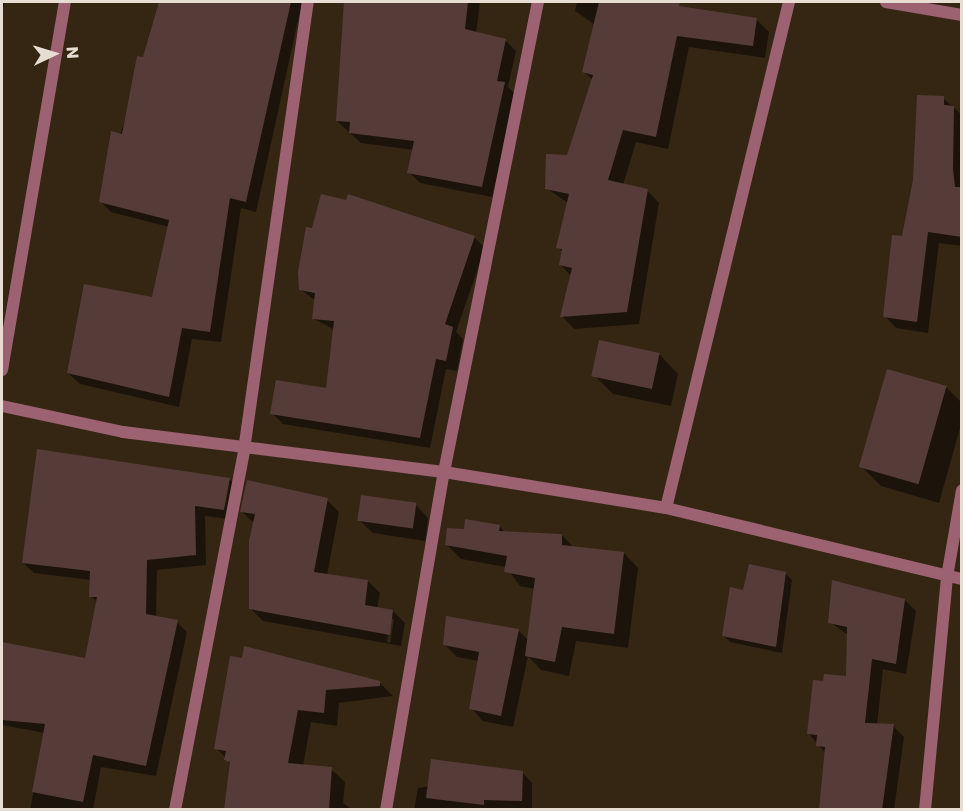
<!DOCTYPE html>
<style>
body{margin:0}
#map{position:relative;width:963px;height:811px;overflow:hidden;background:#352614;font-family:Poppins,sans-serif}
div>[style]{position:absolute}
.shadow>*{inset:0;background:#0007}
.building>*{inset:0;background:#563c39;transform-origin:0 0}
.street>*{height:12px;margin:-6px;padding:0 6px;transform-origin:6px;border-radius:6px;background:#9c6271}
span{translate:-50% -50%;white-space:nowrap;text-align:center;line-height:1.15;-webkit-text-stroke:5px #352614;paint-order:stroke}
.frame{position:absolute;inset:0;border:3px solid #e7ddd2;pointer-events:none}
.north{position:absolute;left:24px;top:24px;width:60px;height:60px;-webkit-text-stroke:4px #352614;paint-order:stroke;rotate:86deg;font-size:16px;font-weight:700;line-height:24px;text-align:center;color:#e7ddd2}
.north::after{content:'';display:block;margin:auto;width:21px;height:27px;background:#e7ddd2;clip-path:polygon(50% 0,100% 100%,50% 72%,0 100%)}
</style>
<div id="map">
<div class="shadow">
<i style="clip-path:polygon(2px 2px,5px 2px,2px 13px)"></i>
<i style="clip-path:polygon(161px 2px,302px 2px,256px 212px,241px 208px,221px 342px,192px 339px,179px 407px,80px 384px,68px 373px,153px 298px,169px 227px,111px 212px,100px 201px)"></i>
<i style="clip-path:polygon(346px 2px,480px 2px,476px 34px,505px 40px,516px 51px,508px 87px,515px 94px,492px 197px,420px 183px,409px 172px,414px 150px,361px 143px,337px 121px)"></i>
<i style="clip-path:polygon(577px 2px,648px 2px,756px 19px,769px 32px,765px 58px,689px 47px,668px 149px,636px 142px,623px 185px,647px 190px,659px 203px,639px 324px,574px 329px,562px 316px,571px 276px,560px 264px,563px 252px,558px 247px,568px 203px,546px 188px,568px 156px,593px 80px,584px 72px,595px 25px,575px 11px)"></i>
<i style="clip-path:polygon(943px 98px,962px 115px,962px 246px,939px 243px,928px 333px,896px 328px,885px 316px)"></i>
<i style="clip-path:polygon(474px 237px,485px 248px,456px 332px,463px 339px,457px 371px,446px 369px,430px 448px,283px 424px,272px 413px,327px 390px,335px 330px,314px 319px,316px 301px,301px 290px)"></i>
<i style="clip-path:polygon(659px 354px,678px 374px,671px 406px,613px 394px,594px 375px)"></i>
<i style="clip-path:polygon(946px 387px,962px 403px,962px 421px,939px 503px,881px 486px,862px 467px)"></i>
<i style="clip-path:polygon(230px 479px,240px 490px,234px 520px,205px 516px,206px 565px,157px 570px,156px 617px,177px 622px,187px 632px,156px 776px,101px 767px,93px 810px,30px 810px,45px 733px,2px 725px,2px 643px,87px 660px,97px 602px,91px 596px,91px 580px,34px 573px,23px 563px)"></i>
<i style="clip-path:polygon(evenodd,327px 500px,339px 512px,327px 575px,368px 581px,380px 593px,377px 609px,393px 611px,405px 623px,401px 646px,263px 621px,251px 609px,255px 524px,242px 512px,327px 500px,391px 619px,394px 619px,390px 643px,387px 642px,391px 619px)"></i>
<i style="clip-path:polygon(415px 504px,428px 518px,425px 541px,373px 533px,359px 520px)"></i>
<i style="clip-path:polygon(500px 527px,505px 533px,562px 535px,574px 548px,624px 553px,638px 568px,628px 648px,576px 641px,569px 676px,541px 670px,528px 656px,513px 727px,483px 721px,471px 708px,479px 661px,457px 657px,445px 645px,518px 630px,528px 640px,535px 589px,520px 586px,506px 567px,461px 559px,446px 544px,465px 531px)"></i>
<i style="clip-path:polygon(785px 573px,792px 580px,782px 653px,730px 642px,723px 635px,745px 592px)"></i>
<i style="clip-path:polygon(905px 600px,916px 611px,906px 674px,883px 669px,877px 725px,893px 726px,904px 737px,894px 810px,821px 810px,826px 754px,809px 734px,825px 683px,848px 677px,848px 635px,830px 622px)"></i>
<i style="clip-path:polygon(232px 657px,379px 682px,393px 696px,339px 703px,337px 726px,311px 722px,303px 766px,331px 769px,345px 782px,343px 803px,353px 810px,225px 810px,232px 776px,229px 761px,216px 748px)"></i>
<i style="clip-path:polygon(522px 772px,532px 783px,532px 810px,414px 810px,418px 788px)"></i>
</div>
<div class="building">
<i style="clip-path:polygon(159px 2px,291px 2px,246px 202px,230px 198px,210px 332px,182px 328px,169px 397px,67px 373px,84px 284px,152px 297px,169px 220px,99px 202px,111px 131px,122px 134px,137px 56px,143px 57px)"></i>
<i style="clip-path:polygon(344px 2px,468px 2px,465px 29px,506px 39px,497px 81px,505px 82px,482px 187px,407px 173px,414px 141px,349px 133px,350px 122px,336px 121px)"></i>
<i style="clip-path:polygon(599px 2px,680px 2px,679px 6px,757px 18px,753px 46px,677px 36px,656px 137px,623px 130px,608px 180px,648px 189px,627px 312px,560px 317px,572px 268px,559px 265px,562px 249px,556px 248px,569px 194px,545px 189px,546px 154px,567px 155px,593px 75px,582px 72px)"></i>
<i style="clip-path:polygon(917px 95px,944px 96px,944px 105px,954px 106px,953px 169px,955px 187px,962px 187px,962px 237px,928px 232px,917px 322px,883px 317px,892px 235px,902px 236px,913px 180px)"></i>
<i style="clip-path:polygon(321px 194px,346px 200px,348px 194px,475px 236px,445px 324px,453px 327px,446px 361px,436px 359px,420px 438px,270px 414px,276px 380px,326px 388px,334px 321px,312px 319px,315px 293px,299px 290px,298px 272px,306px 227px,312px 228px)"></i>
<i style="left:599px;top:340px;width:62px;height:37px;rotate:12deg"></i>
<i style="left:887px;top:369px;width:62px;height:102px;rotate:16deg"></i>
<i style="clip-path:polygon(37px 449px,230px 478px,224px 510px,195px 506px,196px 555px,147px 560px,146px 614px,178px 620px,146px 766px,93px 755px,83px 802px,32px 792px,45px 724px,2px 720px,2px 642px,85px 658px,97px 597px,89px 597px,90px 571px,22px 563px)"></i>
<i style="clip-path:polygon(247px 480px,328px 498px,314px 572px,368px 580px,365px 605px,393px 610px,390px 635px,249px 609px,249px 541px,255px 514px,240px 512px)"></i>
<i style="left:361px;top:495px;width:56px;height:26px;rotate:8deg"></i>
<i style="clip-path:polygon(465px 519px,500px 525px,499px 531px,562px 534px,562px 545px,624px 552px,614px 634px,562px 627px,555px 662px,525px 656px,535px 578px,504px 572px,507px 556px,445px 545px,447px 528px,464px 529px)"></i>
<i style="clip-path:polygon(749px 564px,786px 572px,776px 647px,722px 636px,730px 587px,743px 590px)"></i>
<i style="clip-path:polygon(832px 580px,905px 599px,896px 664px,872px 659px,865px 723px,894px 724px,882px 810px,819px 810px,825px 747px,816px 746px,817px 735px,807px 734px,813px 680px,823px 681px,824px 674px,846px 676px,847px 627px,828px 623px)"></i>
<i style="clip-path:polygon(446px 616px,519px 629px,501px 716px,469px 709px,479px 652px,443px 645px)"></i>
<i style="clip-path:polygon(244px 646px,380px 681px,380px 686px,326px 690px,324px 713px,298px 710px,288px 763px,332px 767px,329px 810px,224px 810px,230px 762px,224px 760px,226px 751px,214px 749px,230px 656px,242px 658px)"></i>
<i style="clip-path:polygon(431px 759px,523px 771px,522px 801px,484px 800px,484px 805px,426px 798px)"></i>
</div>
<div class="street">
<i style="left:886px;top:2px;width:77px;rotate:9.7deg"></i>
<i style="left:2px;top:370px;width:373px;rotate:-80.3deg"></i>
<i style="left:2px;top:406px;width:124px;rotate:12.1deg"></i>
<i style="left:123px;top:432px;width:323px;rotate:7.1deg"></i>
<i style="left:444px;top:472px;width:225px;rotate:9.2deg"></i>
<i style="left:666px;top:508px;width:304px;rotate:13.5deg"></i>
<i style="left:666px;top:508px;width:521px;rotate:-76.34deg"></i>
<i style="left:175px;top:810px;width:367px;rotate:-79.1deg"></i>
<i style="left:244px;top:450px;width:453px;rotate:-81.9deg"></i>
<i style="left:386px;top:810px;width:343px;rotate:-80.3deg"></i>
<i style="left:444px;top:472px;width:479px;rotate:-78.7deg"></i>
<i style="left:925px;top:810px;width:234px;rotate:-84.6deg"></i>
<i style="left:947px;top:577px;width:88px;rotate:-80.2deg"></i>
</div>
<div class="frame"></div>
<div class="north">N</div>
</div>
